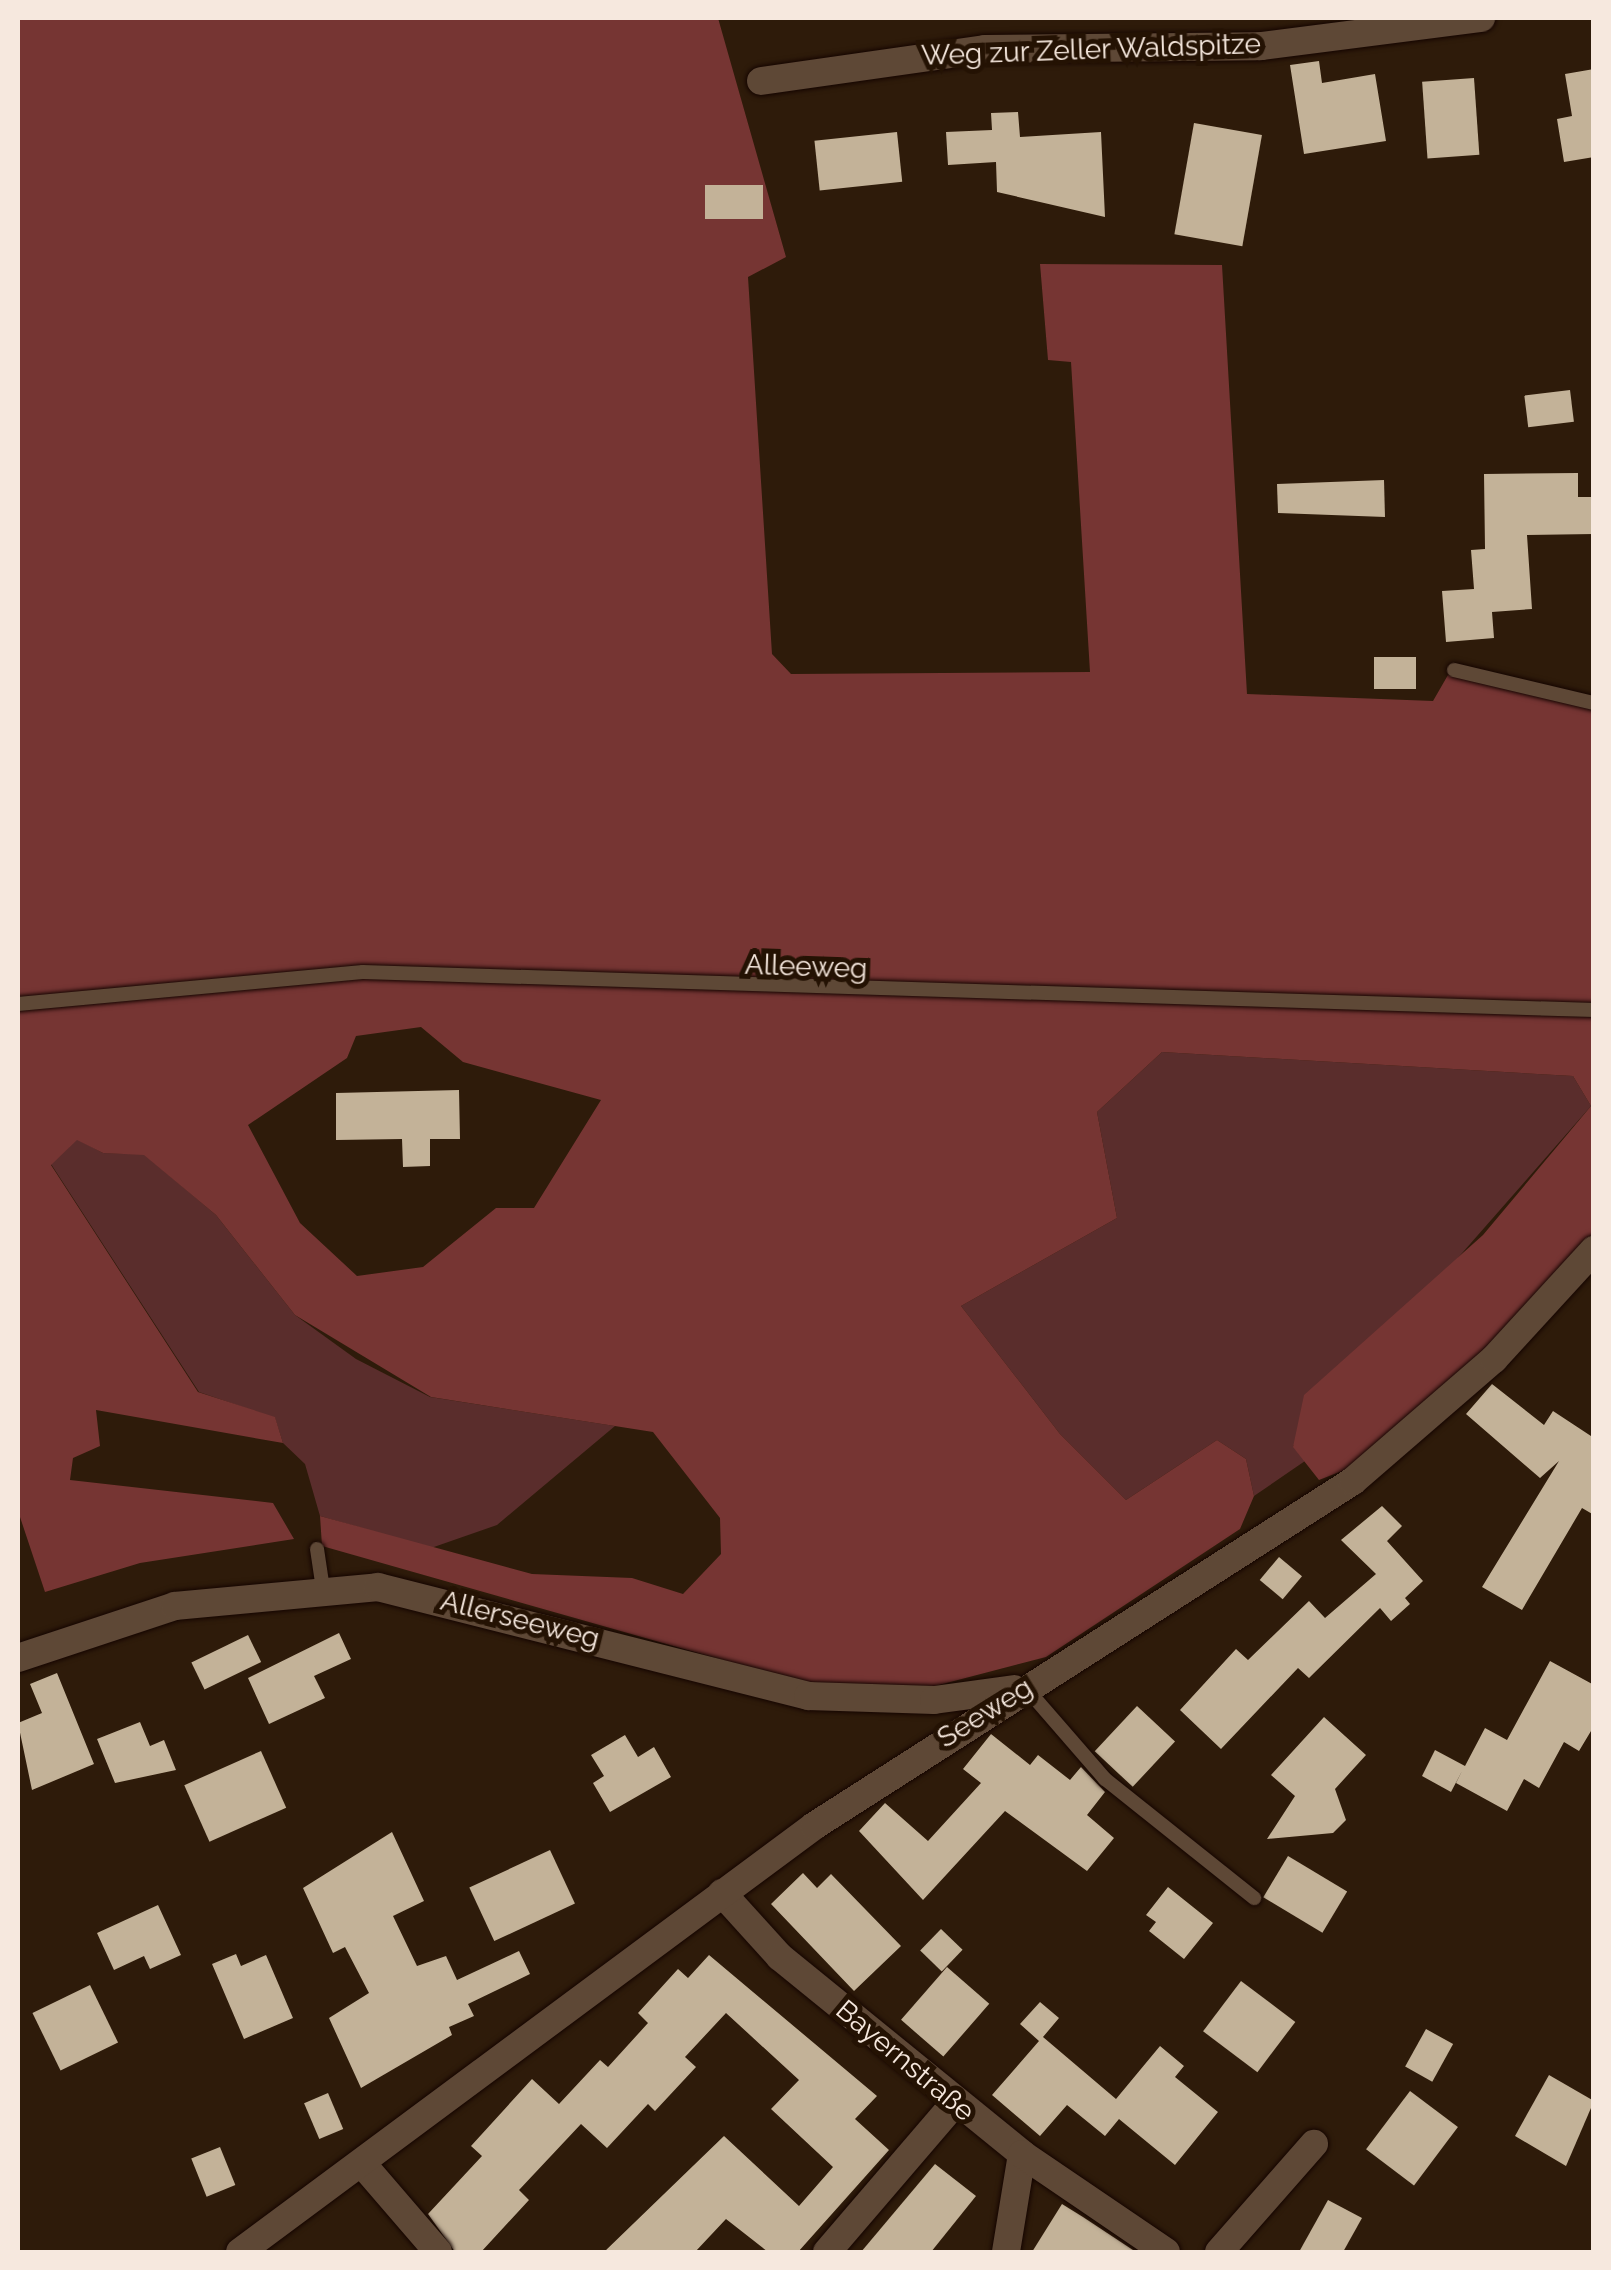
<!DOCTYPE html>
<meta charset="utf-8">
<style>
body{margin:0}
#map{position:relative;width:1611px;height:2270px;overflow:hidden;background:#2e1b0a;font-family:Raleway,sans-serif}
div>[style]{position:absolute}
.green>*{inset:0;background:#5a2d2c}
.forest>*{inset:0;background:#763533}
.building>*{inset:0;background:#c3b298;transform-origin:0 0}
.roads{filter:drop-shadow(0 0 2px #150500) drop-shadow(0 0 2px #150500)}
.service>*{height:14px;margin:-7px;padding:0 7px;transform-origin:7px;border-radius:7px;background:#5e4836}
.minor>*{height:28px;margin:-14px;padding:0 14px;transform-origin:14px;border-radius:14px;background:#5e4836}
span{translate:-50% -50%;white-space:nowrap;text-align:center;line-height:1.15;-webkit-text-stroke:10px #241203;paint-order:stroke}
.street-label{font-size:28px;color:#f6e8de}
.frame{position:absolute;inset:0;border:20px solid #f6e8de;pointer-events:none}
</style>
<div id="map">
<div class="green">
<i style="clip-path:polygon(1162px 1052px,1573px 1076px,1591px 1106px,1293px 1446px,1305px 1461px,1254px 1496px,1246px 1459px,1217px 1440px,1126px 1500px,1060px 1434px,961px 1306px,1117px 1218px,1097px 1112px)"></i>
<i style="clip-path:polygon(77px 1139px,103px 1153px,144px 1154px,216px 1215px,295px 1315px,356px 1359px,430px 1397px,615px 1426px,497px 1525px,431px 1548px,320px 1516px,305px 1464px,283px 1443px,275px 1418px,199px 1392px,51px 1164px)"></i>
</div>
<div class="forest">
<i style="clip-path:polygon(evenodd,18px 18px,718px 18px,786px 257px,748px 277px,772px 654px,791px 674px,1090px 672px,1071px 362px,1048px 360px,1040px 264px,1222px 265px,1247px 694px,1433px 701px,1448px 675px,1593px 709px,1593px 1238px,1481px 1359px,1360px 1464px,1319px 1480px,1293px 1447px,1304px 1395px,1483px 1235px,1591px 1106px,1573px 1076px,1162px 1052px,1097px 1112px,1117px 1218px,961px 1306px,1060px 1434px,1126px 1500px,1217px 1440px,1246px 1459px,1254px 1496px,1240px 1529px,1046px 1657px,935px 1686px,818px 1687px,322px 1546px,320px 1516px,532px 1574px,632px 1578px,683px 1594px,721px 1554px,720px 1518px,653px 1432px,431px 1397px,295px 1315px,216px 1215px,144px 1155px,103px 1153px,77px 1140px,51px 1165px,198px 1392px,275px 1417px,283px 1443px,96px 1410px,100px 1446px,73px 1458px,70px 1480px,273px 1503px,294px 1539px,140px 1563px,45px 1592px,18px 1511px,18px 18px,421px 1027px,463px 1062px,601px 1100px,534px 1208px,496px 1208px,423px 1267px,357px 1276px,300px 1223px,248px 1125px,347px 1058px,356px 1036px,421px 1027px)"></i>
</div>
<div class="building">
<i style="clip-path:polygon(1319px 61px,1322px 83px,1375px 74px,1386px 141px,1304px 154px,1290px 65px)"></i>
<i style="clip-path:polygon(1594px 69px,1594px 157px,1564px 162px,1557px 119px,1572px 116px,1565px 74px)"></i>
<i style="left:1474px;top:78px;width:77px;height:52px;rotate:86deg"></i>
<i style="clip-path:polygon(1018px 112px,1020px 137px,1101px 132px,1105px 217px,997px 192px,996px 162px,948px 165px,946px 132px,992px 130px,991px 113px)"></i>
<i style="left:1194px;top:123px;width:69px;height:113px;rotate:10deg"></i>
<i style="left:897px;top:132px;width:50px;height:83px;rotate:84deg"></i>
<i style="left:763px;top:185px;width:34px;height:58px;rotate:90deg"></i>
<i style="left:1570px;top:390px;width:32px;height:46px;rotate:83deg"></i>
<i style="clip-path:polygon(1578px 473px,1578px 497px,1594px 497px,1594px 534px,1527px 535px,1532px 609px,1492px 612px,1494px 638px,1446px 642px,1442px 591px,1474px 589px,1471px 550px,1485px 549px,1484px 474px)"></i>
<i style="clip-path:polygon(1384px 480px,1385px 517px,1278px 513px,1277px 484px)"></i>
<i style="left:1416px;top:657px;width:32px;height:42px;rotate:90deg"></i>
<i style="clip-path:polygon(459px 1090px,460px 1139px,430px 1139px,430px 1166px,403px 1167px,402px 1139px,336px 1140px,336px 1093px)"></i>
<i style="clip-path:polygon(1492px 1384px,1544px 1425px,1553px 1411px,1594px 1438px,1594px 1515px,1582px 1508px,1522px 1610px,1482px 1587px,1559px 1461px,1540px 1478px,1466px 1414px)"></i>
<i style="clip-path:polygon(1382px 1506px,1402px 1526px,1387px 1541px,1423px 1581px,1405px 1598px,1410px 1604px,1391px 1621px,1380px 1608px,1309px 1678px,1298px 1668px,1221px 1749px,1180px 1710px,1236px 1649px,1248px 1660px,1309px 1601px,1325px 1618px,1376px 1574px,1341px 1540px)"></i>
<i style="left:1279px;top:1557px;width:30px;height:30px;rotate:40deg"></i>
<i style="clip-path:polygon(339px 1633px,351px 1659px,314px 1676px,325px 1698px,269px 1724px,248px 1678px)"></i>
<i style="left:248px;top:1635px;width:30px;height:63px;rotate:64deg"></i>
<i style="clip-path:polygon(1550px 1661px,1594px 1685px,1594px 1726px,1579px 1751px,1564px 1742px,1539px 1788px,1524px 1779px,1507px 1811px,1456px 1783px,1462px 1771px,1451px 1792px,1422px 1776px,1435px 1750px,1465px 1766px,1485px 1728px,1507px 1740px)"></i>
<i style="clip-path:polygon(57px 1673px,94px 1764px,32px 1790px,18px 1723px,42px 1713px,30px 1684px)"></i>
<i style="left:1137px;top:1706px;width:52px;height:62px;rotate:43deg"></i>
<i style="clip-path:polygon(1324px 1717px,1366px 1755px,1335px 1789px,1346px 1820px,1333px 1833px,1267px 1839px,1295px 1796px,1271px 1775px)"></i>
<i style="clip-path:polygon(140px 1722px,150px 1746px,164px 1740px,176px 1770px,115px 1783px,97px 1739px)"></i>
<i style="clip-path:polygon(991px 1734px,1030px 1765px,1038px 1755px,1070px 1780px,1081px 1767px,1105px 1792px,1087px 1815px,1114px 1838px,1087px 1871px,1005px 1811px,923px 1900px,859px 1831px,885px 1803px,928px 1841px,981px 1783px,963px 1769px)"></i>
<i style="clip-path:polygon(625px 1735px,638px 1757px,654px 1747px,671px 1777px,610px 1812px,593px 1783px,604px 1776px,591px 1755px)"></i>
<i style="left:261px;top:1751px;width:62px;height:84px;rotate:66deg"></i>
<i style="clip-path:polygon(392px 1832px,424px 1901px,393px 1916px,417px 1966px,446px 1956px,457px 1980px,519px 1951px,530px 1974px,468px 2004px,474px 2016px,449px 2027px,452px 2035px,361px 2088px,329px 2018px,369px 1993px,345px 1947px,333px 1953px,303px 1888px)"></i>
<i style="left:550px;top:1850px;width:59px;height:89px;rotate:65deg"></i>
<i style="left:1288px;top:1856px;width:69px;height:48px;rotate:31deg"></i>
<i style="clip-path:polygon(803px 1873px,817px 1888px,831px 1874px,901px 1946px,854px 1991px,771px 1904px)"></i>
<i style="clip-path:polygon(1168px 1887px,1213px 1923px,1184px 1959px,1149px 1931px,1156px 1922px,1146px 1915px)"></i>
<i style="clip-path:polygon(158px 1905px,181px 1955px,150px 1969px,144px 1956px,114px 1970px,97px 1933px)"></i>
<i style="left:941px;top:1929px;width:30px;height:30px;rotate:44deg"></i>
<i style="clip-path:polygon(236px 1954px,241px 1966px,266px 1955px,293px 2018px,244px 2039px,212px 1964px)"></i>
<i style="clip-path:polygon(709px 1955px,877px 2096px,855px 2119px,889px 2150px,798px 2252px,768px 2252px,726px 2219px,695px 2252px,604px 2252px,724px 2136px,799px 2206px,833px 2167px,771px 2109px,799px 2080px,726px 2013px,685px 2057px,696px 2067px,655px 2111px,648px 2104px,607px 2148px,581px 2124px,519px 2190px,529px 2200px,481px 2252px,455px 2252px,428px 2214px,482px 2156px,471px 2146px,532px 2079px,559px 2104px,600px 2060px,608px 2067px,648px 2023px,638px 2013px,678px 1969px,688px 1978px)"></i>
<i style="left:947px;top:1967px;width:56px;height:70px;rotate:41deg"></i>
<i style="left:1241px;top:1981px;width:68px;height:63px;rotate:37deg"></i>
<i style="left:90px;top:1985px;width:64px;height:64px;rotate:64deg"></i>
<i style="clip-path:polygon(1040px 2002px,1059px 2018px,1043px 2037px,1116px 2099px,1160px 2046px,1184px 2066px,1175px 2077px,1218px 2112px,1175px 2165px,1119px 2119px,1105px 2136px,1067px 2105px,1040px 2136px,992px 2095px,1039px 2041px,1020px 2024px)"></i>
<i style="left:1426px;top:2029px;width:31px;height:43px;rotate:29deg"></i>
<i style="clip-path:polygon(1549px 2075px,1594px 2101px,1566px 2166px,1515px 2136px)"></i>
<i style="left:1410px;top:2091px;width:60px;height:73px;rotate:37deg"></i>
<i style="left:328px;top:2093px;width:39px;height:26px;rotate:67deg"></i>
<i style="left:220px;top:2147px;width:41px;height:31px;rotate:68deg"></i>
<i style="clip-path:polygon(935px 2164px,976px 2196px,931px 2252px,861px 2252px)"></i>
<i style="clip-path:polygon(1328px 2200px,1362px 2218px,1343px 2252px,1299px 2252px)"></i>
<i style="clip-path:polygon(1062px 2204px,1083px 2217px,1136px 2252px,1032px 2252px)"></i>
</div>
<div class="roads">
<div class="service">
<i style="left:1454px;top:670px;width:144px;rotate:13.3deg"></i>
<i style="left:18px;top:1004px;width:346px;rotate:-5.3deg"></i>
<i style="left:363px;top:972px;width:1232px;rotate:1.77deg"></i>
<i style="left:317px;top:1549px;width:40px;rotate:81.5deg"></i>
<i style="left:1025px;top:1687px;width:122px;rotate:49deg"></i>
<i style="left:1105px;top:1779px;width:191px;rotate:38.6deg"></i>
</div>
<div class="minor">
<i style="left:761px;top:81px;width:226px;rotate:-8.1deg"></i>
<i style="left:985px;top:49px;width:276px;rotate:-0.6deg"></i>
<i style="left:1261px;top:46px;width:222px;rotate:-7.3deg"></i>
<i style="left:18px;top:1658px;width:165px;rotate:-18.3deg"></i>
<i style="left:175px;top:1606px;width:204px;rotate:-5.3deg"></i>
<i style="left:378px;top:1587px;width:444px;rotate:14.2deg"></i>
<i style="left:808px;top:1696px;width:126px;rotate:1.8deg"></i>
<i style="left:934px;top:1700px;width:81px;rotate:-7.8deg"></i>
<i style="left:722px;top:1893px;width:86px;rotate:47.8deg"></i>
<i style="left:780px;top:1957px;width:312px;rotate:39.1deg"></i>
<i style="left:1022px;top:2154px;width:99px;rotate:99.3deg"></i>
<i style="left:1022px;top:2154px;width:174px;rotate:34.2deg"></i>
<i style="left:365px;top:2167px;width:112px;rotate:49.3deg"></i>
<i style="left:240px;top:2252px;width:715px;rotate:-36.58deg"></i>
<i style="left:814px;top:1826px;width:640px;rotate:-32.62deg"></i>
<i style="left:1353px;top:1481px;width:186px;rotate:-40.9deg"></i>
<i style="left:1494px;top:1359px;width:148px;rotate:-47.5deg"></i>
<i style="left:827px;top:2252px;width:195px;rotate:-49.4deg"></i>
<i style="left:1219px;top:2252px;width:144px;rotate:-48.7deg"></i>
</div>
</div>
<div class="street-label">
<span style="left:1091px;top:50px;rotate:-2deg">Weg zur Zeller Waldspitze</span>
<span style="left:806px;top:967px;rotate:2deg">Alleeweg</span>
<span style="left:520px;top:1620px;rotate:14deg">Allerseeweg</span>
<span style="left:985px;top:1713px;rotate:-32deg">Seeweg</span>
<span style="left:905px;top:2061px;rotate:40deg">Bayernstraße</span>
</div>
<div class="frame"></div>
</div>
